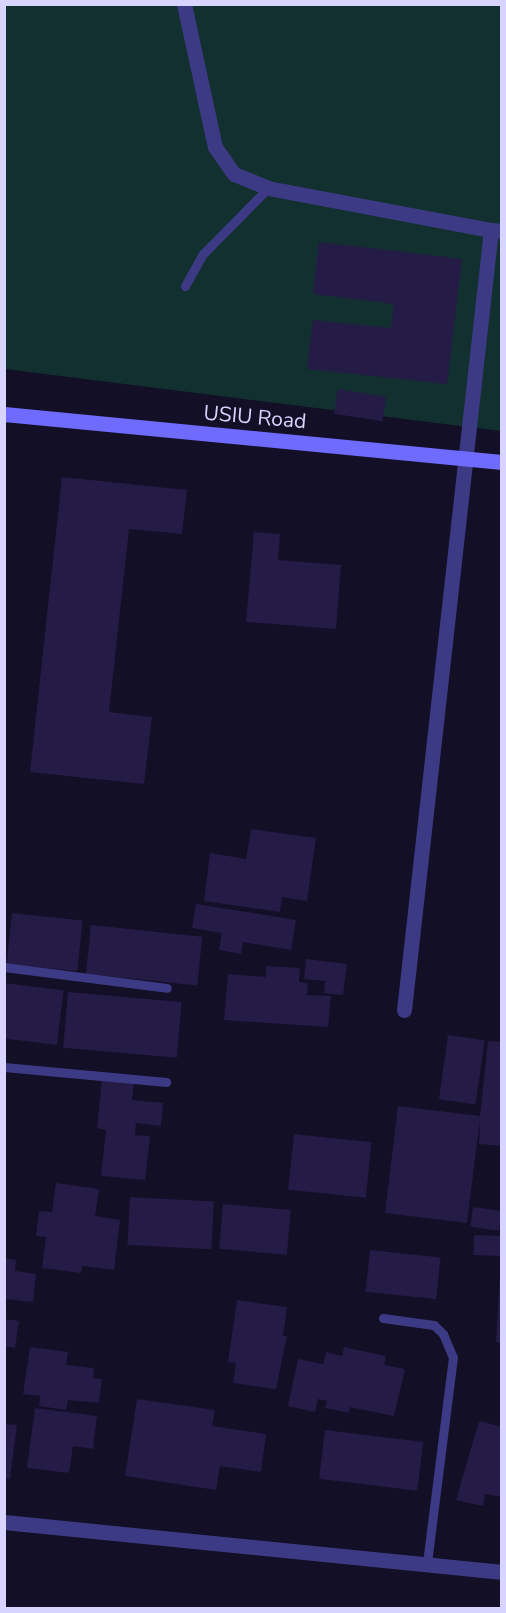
<!DOCTYPE html>
<style>
body{margin:0}
#map{position:relative;width:506px;height:1613px;overflow:hidden;background:#130f26;font-family:"Nunito Sans",sans-serif}
div>[style]{position:absolute}
.green>*{inset:0;background:#12302f}
.building>*{inset:0;background:#241b47;transform-origin:0 0}
.lane>*{height:9px;margin:-4.5px;padding:0 4.5px;transform-origin:4.5px;border-radius:4.5px;background:#3d3a85}
.street>*{height:15px;margin:-7.5px;padding:0 7.5px;transform-origin:7.5px;border-radius:7.5px;background:#3d3a85}
.secondary>*{height:15px;margin:-7.5px;padding:0 7.5px;transform-origin:7.5px;border-radius:7.5px;background:#6f6bff}
span{translate:-50% -50%;white-space:nowrap;text-align:center;line-height:1.15;-webkit-text-stroke:4.5px #130f26;paint-order:stroke}
.street-label{font-size:21px;color:#d9d4ff}
.frame{position:absolute;inset:0;border:6px solid #d9d4ff;pointer-events:none}
</style>
<div id="map">
<div class="green">
<i style="clip-path:polygon(5px 5px,501px 5px,501px 431px,5px 369px)"></i>
</div>
<div class="building">
<i style="clip-path:polygon(319px 242px,462px 259px,447px 384px,307px 369px,313px 320px,391px 328px,394px 304px,313px 294px)"></i>
<i style="left:338px;top:389px;width:49px;height:25px;rotate:9deg"></i>
<i style="clip-path:polygon(62px 477px,187px 490px,182px 534px,129px 529px,109px 712px,152px 717px,144px 784px,30px 772px)"></i>
<i style="clip-path:polygon(254px 532px,280px 534px,278px 560px,341px 565px,336px 629px,246px 622px)"></i>
<i style="clip-path:polygon(251px 829px,316px 838px,307px 901px,282px 897px,280px 912px,204px 901px,210px 853px,246px 859px)"></i>
<i style="clip-path:polygon(196px 904px,296px 920px,291px 950px,243px 942px,241px 954px,219px 950px,222px 933px,192px 928px)"></i>
<i style="left:12px;top:913px;width:71px;height:51px;rotate:6deg"></i>
<i style="left:91px;top:925px;width:112px;height:49px;rotate:6deg"></i>
<i style="clip-path:polygon(306px 959px,347px 964px,343px 995px,324px 993px,325px 981px,304px 979px)"></i>
<i style="clip-path:polygon(266px 966px,300px 968px,299px 982px,308px 983px,307px 995px,331px 996px,328px 1027px,224px 1020px,228px 974px,266px 977px)"></i>
<i style="left:4px;top:983px;width:60px;height:55px;rotate:7deg"></i>
<i style="left:68px;top:992px;width:114px;height:56px;rotate:5deg"></i>
<i style="left:448px;top:1035px;width:37px;height:65px;rotate:8deg"></i>
<i style="clip-path:polygon(488px 1041px,502px 1042px,502px 1146px,479px 1144px,480px 1119px,467px 1223px,385px 1213px,398px 1106px,480px 1116px)"></i>
<i style="clip-path:polygon(102px 1080px,134px 1083px,132px 1100px,163px 1103px,161px 1126px,136px 1123px,135px 1135px,150px 1136px,145px 1180px,101px 1176px,106px 1130px,97px 1128px)"></i>
<i style="left:294px;top:1134px;width:78px;height:56px;rotate:6deg"></i>
<i style="clip-path:polygon(56px 1183px,99px 1189px,95px 1216px,120px 1220px,114px 1270px,82px 1266px,81px 1273px,42px 1268px,46px 1237px,36px 1236px,39px 1211px,52px 1212px)"></i>
<i style="left:130px;top:1197px;width:84px;height:48px;rotate:3deg"></i>
<i style="left:223px;top:1204px;width:68px;height:45px;rotate:5deg"></i>
<i style="left:473px;top:1207px;width:29px;height:20px;rotate:8deg"></i>
<i style="left:474px;top:1235px;width:28px;height:20px;rotate:2deg"></i>
<i style="left:370px;top:1250px;width:71px;height:42px;rotate:6deg"></i>
<i style="clip-path:polygon(4px 1258px,16px 1260px,15px 1271px,36px 1274px,33px 1302px,5px 1299px)"></i>
<i style="clip-path:polygon(500px 1273px,502px 1273px,502px 1343px,496px 1342px)"></i>
<i style="clip-path:polygon(237px 1300px,287px 1307px,283px 1336px,287px 1336px,276px 1389px,233px 1383px,236px 1363px,228px 1362px)"></i>
<i style="clip-path:polygon(4px 1319px,19px 1321px,15px 1348px,4px 1346px)"></i>
<i style="clip-path:polygon(30px 1347px,68px 1352px,66px 1365px,94px 1368px,93px 1378px,102px 1379px,99px 1403px,68px 1400px,66px 1410px,39px 1406px,40px 1396px,23px 1394px)"></i>
<i style="clip-path:polygon(344px 1347px,386px 1356px,384px 1365px,405px 1369px,394px 1416px,350px 1407px,349px 1413px,325px 1408px,327px 1401px,318px 1399px,315px 1412px,288px 1406px,298px 1359px,323px 1364px,326px 1352px,342px 1356px)"></i>
<i style="clip-path:polygon(137px 1399px,215px 1410px,212px 1426px,266px 1434px,261px 1472px,220px 1466px,216px 1490px,125px 1476px)"></i>
<i style="clip-path:polygon(35px 1408px,97px 1416px,93px 1449px,73px 1446px,69px 1473px,27px 1468px)"></i>
<i style="clip-path:polygon(479px 1421px,502px 1427px,502px 1497px,485px 1494px,483px 1506px,456px 1500px)"></i>
<i style="clip-path:polygon(4px 1424px,17px 1425px,10px 1479px,4px 1478px)"></i>
<i style="left:325px;top:1430px;width:99px;height:49px;rotate:7deg"></i>
</div>
<div class="lane">
<i style="left:185px;top:286px;width:37px;rotate:-61deg"></i>
<i style="left:203px;top:254px;width:93px;rotate:-45.4deg"></i>
<i style="left:4px;top:967px;width:164px;rotate:7.3deg"></i>
<i style="left:4px;top:1067px;width:163px;rotate:5.3deg"></i>
<i style="left:383px;top:1318px;width:51px;rotate:7.8deg"></i>
<i style="left:434px;top:1325px;width:13px;rotate:45deg"></i>
<i style="left:443px;top:1334px;width:25px;rotate:67deg"></i>
<i style="left:453px;top:1357px;width:208px;rotate:97.2deg"></i>
</div>
<div class="street">
<i style="left:184px;top:4px;width:146px;rotate:77.8deg"></i>
<i style="left:215px;top:147px;width:33px;rotate:55deg"></i>
<i style="left:234px;top:174px;width:37px;rotate:22deg"></i>
<i style="left:268px;top:188px;width:227px;rotate:10.7deg"></i>
<i style="left:404px;top:1010px;width:785px;rotate:-83.64deg"></i>
<i style="left:491px;top:230px;width:11px;rotate:5deg"></i>
<i style="left:4px;top:1522px;width:501px;rotate:5.73deg"></i>
</div>
<div class="secondary">
<i style="left:4px;top:414px;width:500px;rotate:5.51deg"></i>
</div>
<div class="street-label">
<span style="left:255px;top:417px;rotate:5deg">USIU Road</span>
</div>
<div class="frame"></div>
</div>
